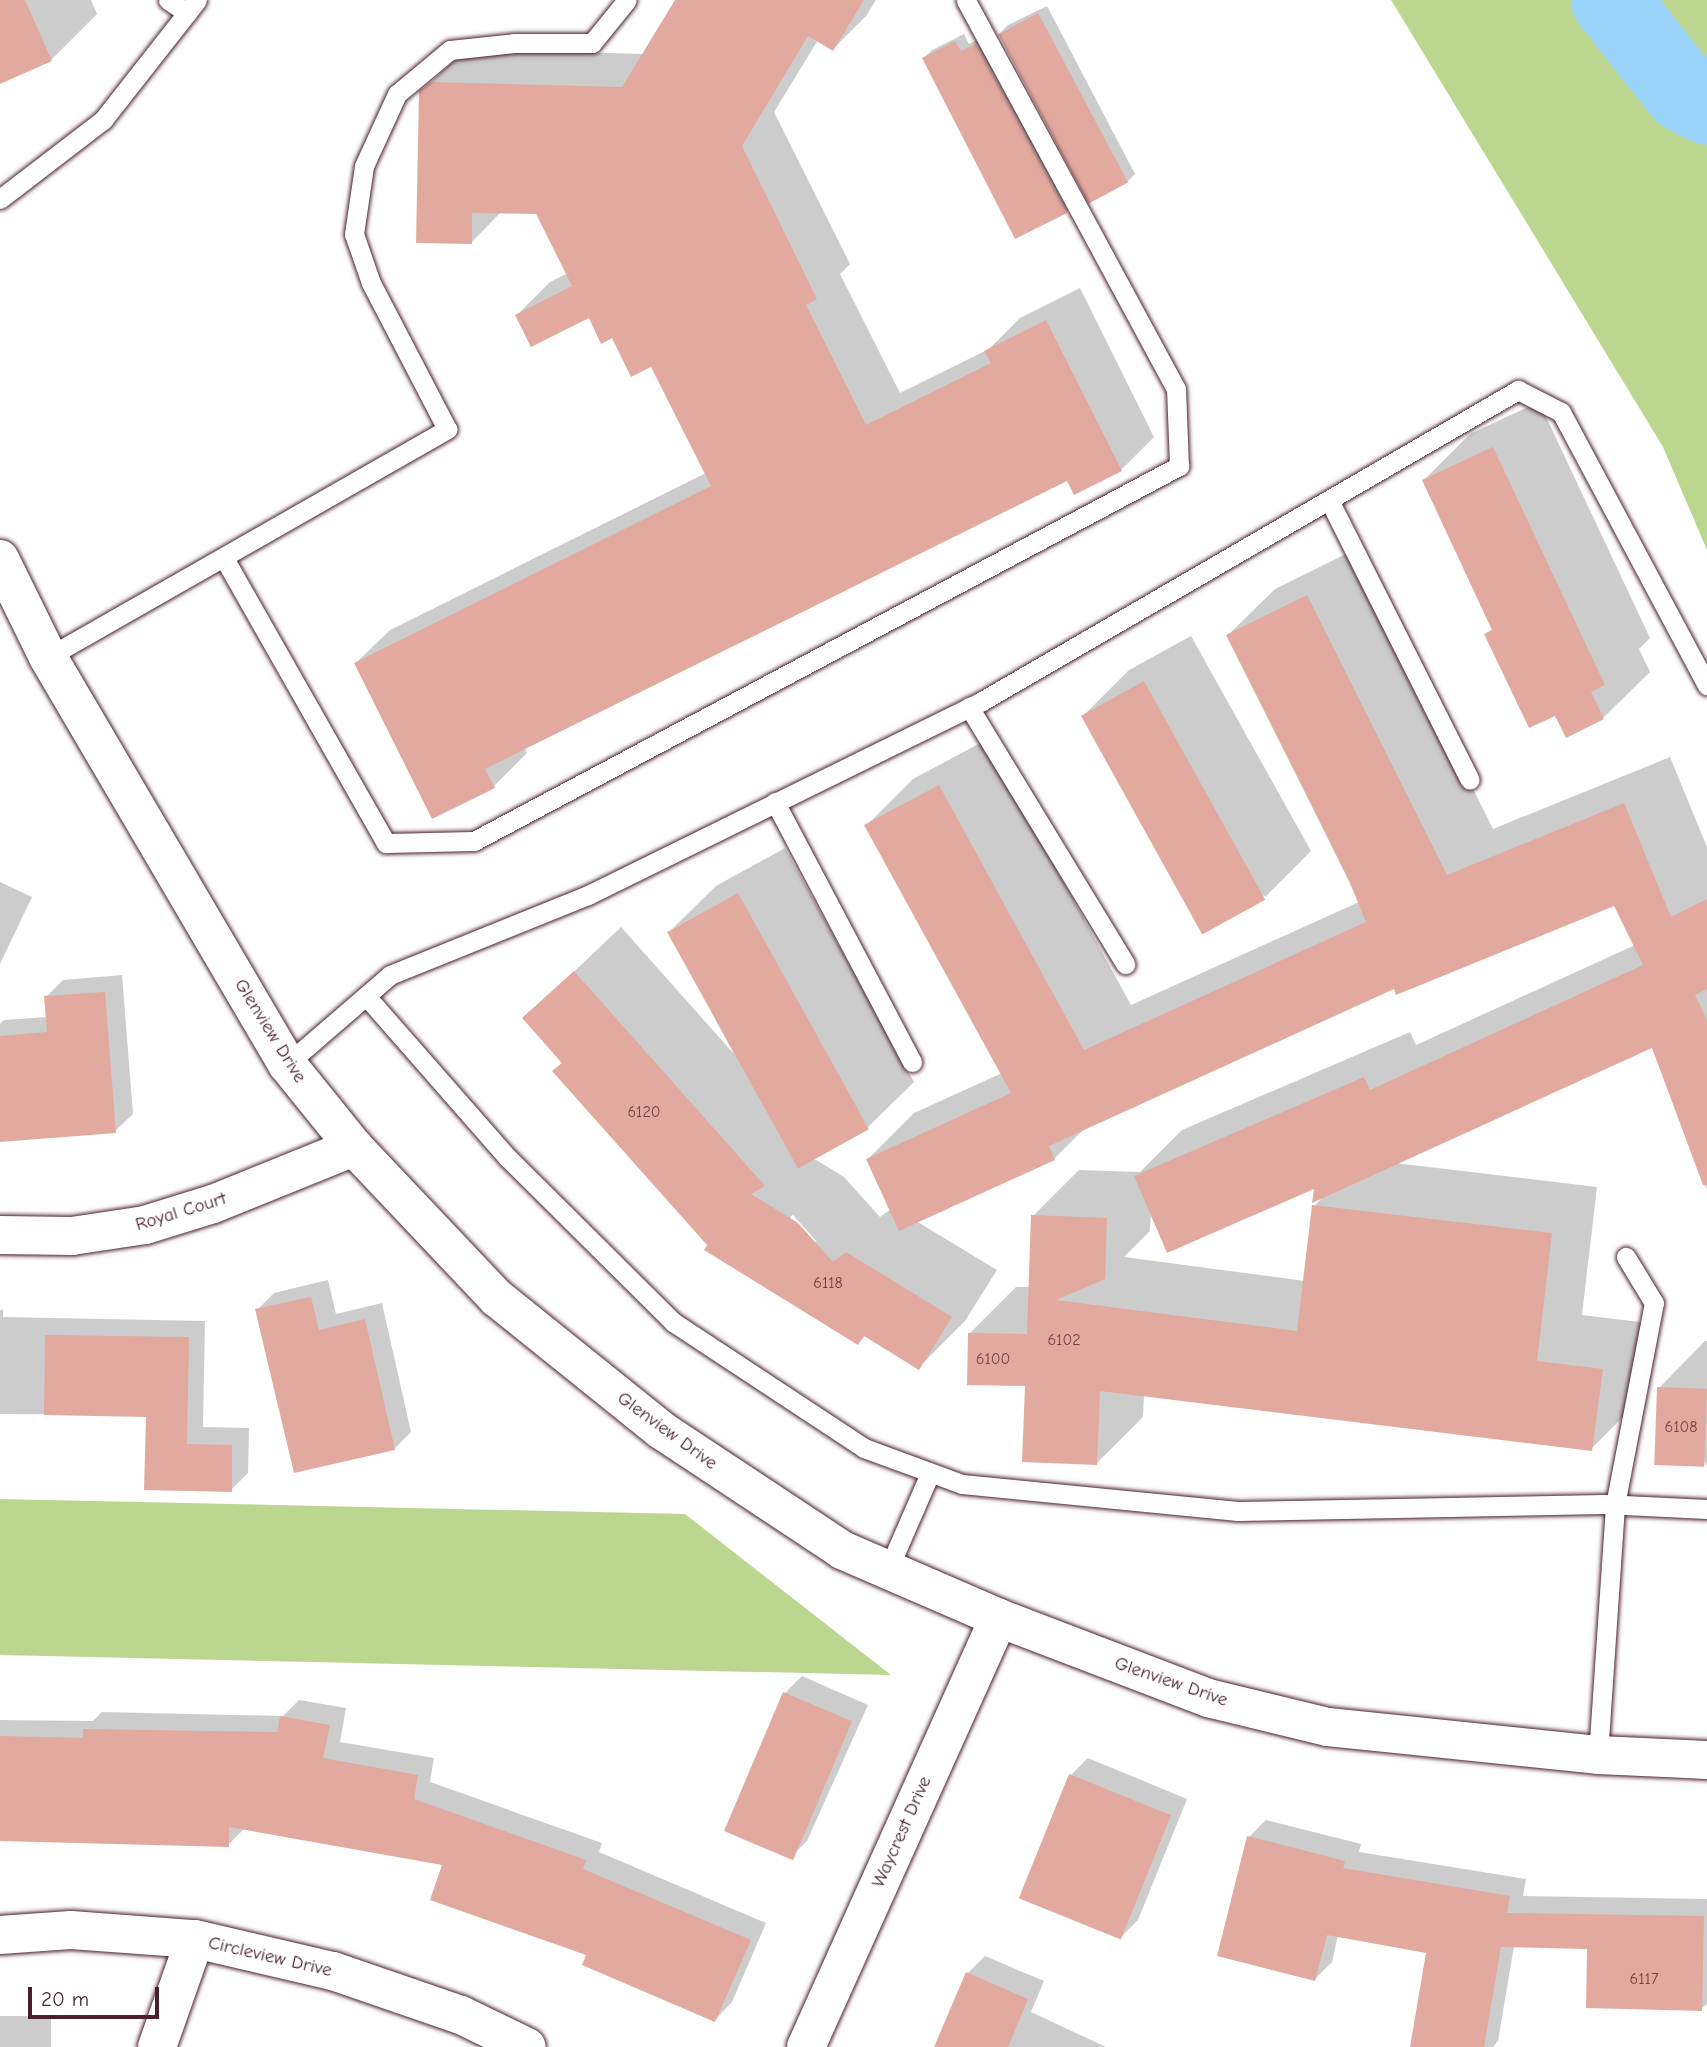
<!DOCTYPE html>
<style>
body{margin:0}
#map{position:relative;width:1707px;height:2047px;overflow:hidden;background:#fff;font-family:"Comic Neue",sans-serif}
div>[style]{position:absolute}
.green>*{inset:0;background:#bbd78f}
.shadow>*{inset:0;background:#0003;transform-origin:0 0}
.river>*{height:79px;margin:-39.5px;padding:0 39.5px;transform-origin:39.5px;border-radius:39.5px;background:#9ad3fa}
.building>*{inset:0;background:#e2a99f;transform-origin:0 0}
.roads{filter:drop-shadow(0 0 2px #4a1f2b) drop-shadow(0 0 2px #4a1f2b)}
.lane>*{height:19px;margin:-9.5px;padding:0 9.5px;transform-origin:9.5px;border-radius:9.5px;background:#fff}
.street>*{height:38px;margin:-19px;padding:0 19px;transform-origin:19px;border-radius:19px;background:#fff}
.secondary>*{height:38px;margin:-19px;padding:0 19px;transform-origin:19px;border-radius:19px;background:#fff}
span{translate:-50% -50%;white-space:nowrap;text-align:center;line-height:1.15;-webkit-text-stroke:5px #fff;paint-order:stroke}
.number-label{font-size:16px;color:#704248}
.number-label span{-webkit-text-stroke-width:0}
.street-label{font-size:19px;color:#4a1f2b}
.scale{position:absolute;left:28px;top:1987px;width:131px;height:32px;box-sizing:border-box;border:4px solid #4a1f2b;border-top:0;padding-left:9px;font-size:21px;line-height:24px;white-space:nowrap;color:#4a1f2b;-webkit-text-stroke:5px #fff;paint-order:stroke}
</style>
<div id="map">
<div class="green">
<i style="clip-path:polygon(1391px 0,1707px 0,1707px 550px,1663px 447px)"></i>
<i style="clip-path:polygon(0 1499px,685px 1514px,891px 1675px,0 1655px)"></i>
</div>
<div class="shadow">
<i style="clip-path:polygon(0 0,91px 0,97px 14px,51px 60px,0 83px)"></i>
<i style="clip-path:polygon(677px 0,876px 0,866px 16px,833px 49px,818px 40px,774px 112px,850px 264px,840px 274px,900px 393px,989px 349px,1020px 318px,1080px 288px,1154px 437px,1121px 470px,1067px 478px,524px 747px,527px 753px,494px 786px,356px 663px,390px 630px,706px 473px,652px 365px,590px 316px,517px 315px,550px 282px,568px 273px,537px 212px,502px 211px,471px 243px,421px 92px,466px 49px,644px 54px)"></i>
<i style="clip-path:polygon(1047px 6px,1135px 174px,1127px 182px,1000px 33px,1008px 25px)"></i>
<i style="clip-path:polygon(964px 34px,969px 44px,984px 37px,1074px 204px,1066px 212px,924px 58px,932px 50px)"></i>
<i style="clip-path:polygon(1539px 402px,1650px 638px,1639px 649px,1650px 672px,1603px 718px,1556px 713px,1487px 634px,1493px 628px,1424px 480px,1470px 434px)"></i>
<i style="clip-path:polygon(evenodd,1354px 550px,1493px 829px,1670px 757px,1707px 847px,1707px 1190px,1653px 1045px,1395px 1163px,1597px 1187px,1582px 1315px,1648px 1323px,1637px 1403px,1591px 1449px,1144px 1395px,1143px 1417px,1097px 1463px,1027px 1384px,970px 1333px,1016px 1287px,1030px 1287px,1033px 1216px,1079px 1170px,1140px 1172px,1182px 1130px,1410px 1032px,1416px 1045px,1635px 945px,1615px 903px,1395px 987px,1086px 1127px,1054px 1159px,916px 1221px,997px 1270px,965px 1321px,919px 1367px,866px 1335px,858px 1342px,709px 1245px,525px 1018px,621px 927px,734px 1054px,669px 932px,716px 886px,785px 848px,914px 1082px,867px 1128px,813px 1158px,844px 1177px,880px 1217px,891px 1209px,868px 1159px,914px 1113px,1002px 1073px,867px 825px,913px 779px,986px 740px,1131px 1005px,1359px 902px,1228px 635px,1275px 589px,1354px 550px,1316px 1186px,1323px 1197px,1314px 1206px,1305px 1281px,1124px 1257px,1150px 1231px,1151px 1212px,1316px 1186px,1354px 550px,793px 1215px,817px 1242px,812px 1242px,790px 1217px,793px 1215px)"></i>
<i style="clip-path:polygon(1191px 636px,1311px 851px,1265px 897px,1083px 716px,1129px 670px)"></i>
<i style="clip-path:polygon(0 882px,32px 897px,0 964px)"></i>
<i style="clip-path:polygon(122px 975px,133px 1114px,115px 1131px,0 1140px,0 1024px,4px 1020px,47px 1017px,46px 997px,63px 980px)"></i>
<i style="clip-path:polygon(328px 1280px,336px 1314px,382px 1303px,411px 1432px,394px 1449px,257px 1310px,274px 1293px)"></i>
<i style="clip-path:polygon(0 1310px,3px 1310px,3px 1317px,205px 1321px,203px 1427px,249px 1428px,248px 1473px,231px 1490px,147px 1415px,0 1414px)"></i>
<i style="clip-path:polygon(1705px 1341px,1707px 1341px,1707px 1466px,1659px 1388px)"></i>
<i style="clip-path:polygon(802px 1676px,868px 1705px,807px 1841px,790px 1858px,785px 1693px)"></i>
<i style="clip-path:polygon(299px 1700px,346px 1708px,340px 1742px,434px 1758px,430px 1782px,602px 1843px,599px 1852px,766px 1923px,732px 2002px,715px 2020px,588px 1954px,445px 1864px,245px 1828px,228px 1845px,0 1840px,0 1720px,93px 1721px,102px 1712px,283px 1716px)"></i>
<i style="clip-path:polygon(1088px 1758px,1187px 1799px,1138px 1920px,1121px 1937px,1071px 1775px)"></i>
<i style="clip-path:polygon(1266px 1820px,1361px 1844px,1359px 1852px,1526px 1879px,1523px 1896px,1707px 1899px,1707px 2004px,1701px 2009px,1588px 1947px,1514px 1946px,1498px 2041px,1493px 2047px,1412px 2047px,1428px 1951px,1338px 1935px,1332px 1962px,1315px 1979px,1249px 1837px)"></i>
<i style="clip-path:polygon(985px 1956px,1044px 1981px,1031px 2012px,1106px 2047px,935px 2047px,968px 1973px)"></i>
<i style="left:0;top:2016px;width:51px;height:31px"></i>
</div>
<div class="river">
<i style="left:1610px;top:0;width:117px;rotate:51.6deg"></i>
<i style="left:1683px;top:92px;width:27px;rotate:28deg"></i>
</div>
<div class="building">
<i style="clip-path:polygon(0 0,25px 0,52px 61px,0 84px)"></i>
<i style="clip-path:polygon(675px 0,864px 0,833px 51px,808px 36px,742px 146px,817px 299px,806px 305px,866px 425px,991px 363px,984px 351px,1046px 320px,1122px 471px,1074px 495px,1067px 481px,485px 769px,495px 788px,432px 819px,354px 663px,711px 486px,651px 367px,631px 377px,612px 338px,601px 344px,589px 318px,531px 347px,515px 315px,572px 286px,536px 214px,472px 213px,472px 244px,416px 243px,419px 91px,431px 82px,622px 87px)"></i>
<i style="left:1038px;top:13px;width:192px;height:45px;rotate:62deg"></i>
<i style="clip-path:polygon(955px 41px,961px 51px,976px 44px,1067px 213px,1015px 239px,922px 58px)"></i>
<i style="clip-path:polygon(1493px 447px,1605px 685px,1591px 692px,1604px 719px,1566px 738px,1555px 716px,1529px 728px,1484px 634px,1492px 630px,1422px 480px)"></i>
<i style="clip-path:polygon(1307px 595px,1447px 875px,1624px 803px,1671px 917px,1707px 899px,1707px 989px,1695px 995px,1707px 1020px,1707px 1185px,1703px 1185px,1652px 1048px,1312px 1203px,1314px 1189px,1167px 1253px,1134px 1176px,1364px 1077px,1370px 1090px,1643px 965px,1614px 906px,1396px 995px,1394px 989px,1049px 1146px,1055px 1160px,899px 1231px,866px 1159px,1011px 1093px,864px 825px,939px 785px,1084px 1050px,1366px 922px,1348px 878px,1226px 635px)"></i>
<i style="left:1144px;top:681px;width:250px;height:72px;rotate:61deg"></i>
<i style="left:738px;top:893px;width:270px;height:81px;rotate:61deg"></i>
<i style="clip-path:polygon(574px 971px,765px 1186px,751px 1194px,798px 1223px,833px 1262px,846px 1252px,952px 1317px,919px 1370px,864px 1336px,858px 1345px,704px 1250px,707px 1245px,552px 1071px,562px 1063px,522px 1018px)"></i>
<i style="clip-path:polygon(105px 992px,116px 1133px,0 1142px,0 1036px,47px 1032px,44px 996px)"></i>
<i style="clip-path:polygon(1312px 1205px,1552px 1233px,1537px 1361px,1603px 1369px,1592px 1451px,1100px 1391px,1097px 1465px,1022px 1462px,1025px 1386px,967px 1385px,968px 1333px,1027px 1334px,1031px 1215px,1107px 1218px,1105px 1279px,1056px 1300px,1297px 1331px)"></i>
<i style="clip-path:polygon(311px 1297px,319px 1330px,365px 1319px,395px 1450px,294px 1473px,255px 1309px)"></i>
<i style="clip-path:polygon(45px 1335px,189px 1337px,187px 1444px,232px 1445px,232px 1492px,144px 1490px,146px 1417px,44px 1415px)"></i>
<i style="left:1657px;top:1387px;width:50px;height:78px;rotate:2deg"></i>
<i style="left:783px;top:1692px;width:75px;height:151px;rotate:23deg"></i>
<i style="clip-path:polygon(280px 1716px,330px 1725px,323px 1758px,418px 1775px,414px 1799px,586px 1860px,583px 1869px,751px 1940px,715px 2022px,582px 1965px,586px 1955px,430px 1900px,442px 1865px,229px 1827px,229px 1847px,0 1841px,0 1736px,83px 1738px,83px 1729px,277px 1732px)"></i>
<i style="left:1069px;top:1774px;width:110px;height:134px;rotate:22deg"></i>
<i style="clip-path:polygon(1247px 1836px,1345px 1861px,1343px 1868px,1510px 1896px,1507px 1913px,1704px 1916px,1702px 2011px,1586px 2008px,1587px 1949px,1501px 1947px,1484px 2047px,1410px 2047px,1426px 1953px,1327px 1935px,1315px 1981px,1217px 1956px)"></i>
<i style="clip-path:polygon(966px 1972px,1028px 1999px,1008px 2047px,934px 2047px)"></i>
</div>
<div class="roads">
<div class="lane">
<i style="left:168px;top:0;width:23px;rotate:34deg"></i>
<i style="left:0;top:199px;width:130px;rotate:-37.5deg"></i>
<i style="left:103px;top:120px;width:152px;rotate:-51.9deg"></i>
<i style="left:1329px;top:500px;width:313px;rotate:63.3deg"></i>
<i style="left:224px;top:558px;width:328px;rotate:60.4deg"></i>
<i style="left:386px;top:843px;width:88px;rotate:-1.3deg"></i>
<i style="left:474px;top:841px;width:799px;rotate:-28.01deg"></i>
<i style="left:1179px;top:466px;width:77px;rotate:-92.2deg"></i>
<i style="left:1176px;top:389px;width:442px;rotate:-118.4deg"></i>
<i style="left:48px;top:657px;width:460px;rotate:-29.7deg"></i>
<i style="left:447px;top:429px;width:165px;rotate:-117.5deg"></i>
<i style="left:371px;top:283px;width:52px;rotate:-109.1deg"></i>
<i style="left:354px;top:234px;width:69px;rotate:-81.6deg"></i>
<i style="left:364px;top:166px;width:79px;rotate:-65.4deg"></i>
<i style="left:397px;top:94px;width:69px;rotate:-39.7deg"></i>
<i style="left:450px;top:50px;width:64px;rotate:-6.2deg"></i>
<i style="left:514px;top:43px;width:78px"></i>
<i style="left:592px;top:43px;width:55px;rotate:-50.9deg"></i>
<i style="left:969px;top:707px;width:301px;rotate:58.7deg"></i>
<i style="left:775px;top:802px;width:294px;rotate:62.2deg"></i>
<i style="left:366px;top:996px;width:215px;rotate:48.8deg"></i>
<i style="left:508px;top:1158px;width:233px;rotate:44.8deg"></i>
<i style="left:673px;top:1322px;width:229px;rotate:33.4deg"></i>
<i style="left:864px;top:1448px;width:104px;rotate:20.2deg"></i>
<i style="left:962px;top:1484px;width:277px;rotate:5.6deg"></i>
<i style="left:1238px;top:1511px;width:365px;rotate:-1.1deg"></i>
<i style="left:1603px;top:1504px;width:104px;rotate:2.8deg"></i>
<i style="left:287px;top:1064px;width:136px;rotate:-40.8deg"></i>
<i style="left:390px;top:975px;width:214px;rotate:-22deg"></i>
<i style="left:588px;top:895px;width:439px;rotate:-26.2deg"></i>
<i style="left:982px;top:701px;width:620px;rotate:-30.12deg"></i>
<i style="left:1518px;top:390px;width:48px;rotate:27.1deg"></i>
<i style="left:1561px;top:412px;width:310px;rotate:61.9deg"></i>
<i style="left:887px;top:1572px;width:108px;rotate:-66.5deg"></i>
<i style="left:1598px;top:1755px;width:251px;rotate:-86.1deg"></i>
<i style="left:1615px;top:1505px;width:206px;rotate:-79.1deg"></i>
<i style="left:1654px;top:1303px;width:54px;rotate:-121.3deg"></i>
</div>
<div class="street">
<i style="left:0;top:1235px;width:72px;rotate:0.8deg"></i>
<i style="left:72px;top:1236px;width:74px;rotate:-8.6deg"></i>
<i style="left:145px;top:1225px;width:71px;rotate:-17.2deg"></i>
<i style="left:213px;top:1204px;width:152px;rotate:-22deg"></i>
<i style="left:0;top:1935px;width:71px;rotate:-4deg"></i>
<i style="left:71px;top:1930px;width:124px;rotate:4.2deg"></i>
<i style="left:195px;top:1939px;width:142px;rotate:13.1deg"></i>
<i style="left:333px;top:1971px;width:135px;rotate:19deg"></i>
<i style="left:461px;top:2015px;width:73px;rotate:25.9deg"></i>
<i style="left:157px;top:2047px;width:114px;rotate:-70.6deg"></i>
<i style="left:806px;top:2047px;width:470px;rotate:-65.8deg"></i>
</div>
<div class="secondary">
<i style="left:0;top:559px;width:109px;rotate:63.9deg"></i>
<i style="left:48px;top:657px;width:472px;rotate:59.6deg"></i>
<i style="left:287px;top:1064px;width:107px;rotate:51.1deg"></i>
<i style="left:354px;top:1147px;width:208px;rotate:46.6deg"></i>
<i style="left:497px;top:1298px;width:211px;rotate:38.8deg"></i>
<i style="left:661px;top:1430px;width:217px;rotate:33.5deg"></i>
<i style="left:842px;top:1550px;width:171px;rotate:23.4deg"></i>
<i style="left:999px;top:1618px;width:224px;rotate:20.9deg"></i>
<i style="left:1208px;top:1698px;width:123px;rotate:13.6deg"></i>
<i style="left:1328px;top:1727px;width:271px;rotate:5.9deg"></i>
<i style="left:1598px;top:1755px;width:109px;rotate:2.6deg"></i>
</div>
</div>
<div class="number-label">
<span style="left:644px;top:1112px">6120</span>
<span style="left:828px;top:1283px">6118</span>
<span style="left:1064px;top:1340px">6102</span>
<span style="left:993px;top:1359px">6100</span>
<span style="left:1681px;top:1427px">6108</span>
<span style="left:1644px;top:1979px">6117</span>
</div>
<div class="street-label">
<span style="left:270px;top:1031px;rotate:58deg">Glenview Drive</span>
<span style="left:181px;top:1212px;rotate:-17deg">Royal Court</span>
<span style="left:667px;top:1431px;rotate:36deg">Glenview Drive</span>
<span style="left:1171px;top:1682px;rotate:19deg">Glenview Drive</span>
<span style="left:902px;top:1832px;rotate:-66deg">Waycrest Drive</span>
<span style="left:270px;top:1957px;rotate:13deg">Circleview Drive</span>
</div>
<div class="scale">20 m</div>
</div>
